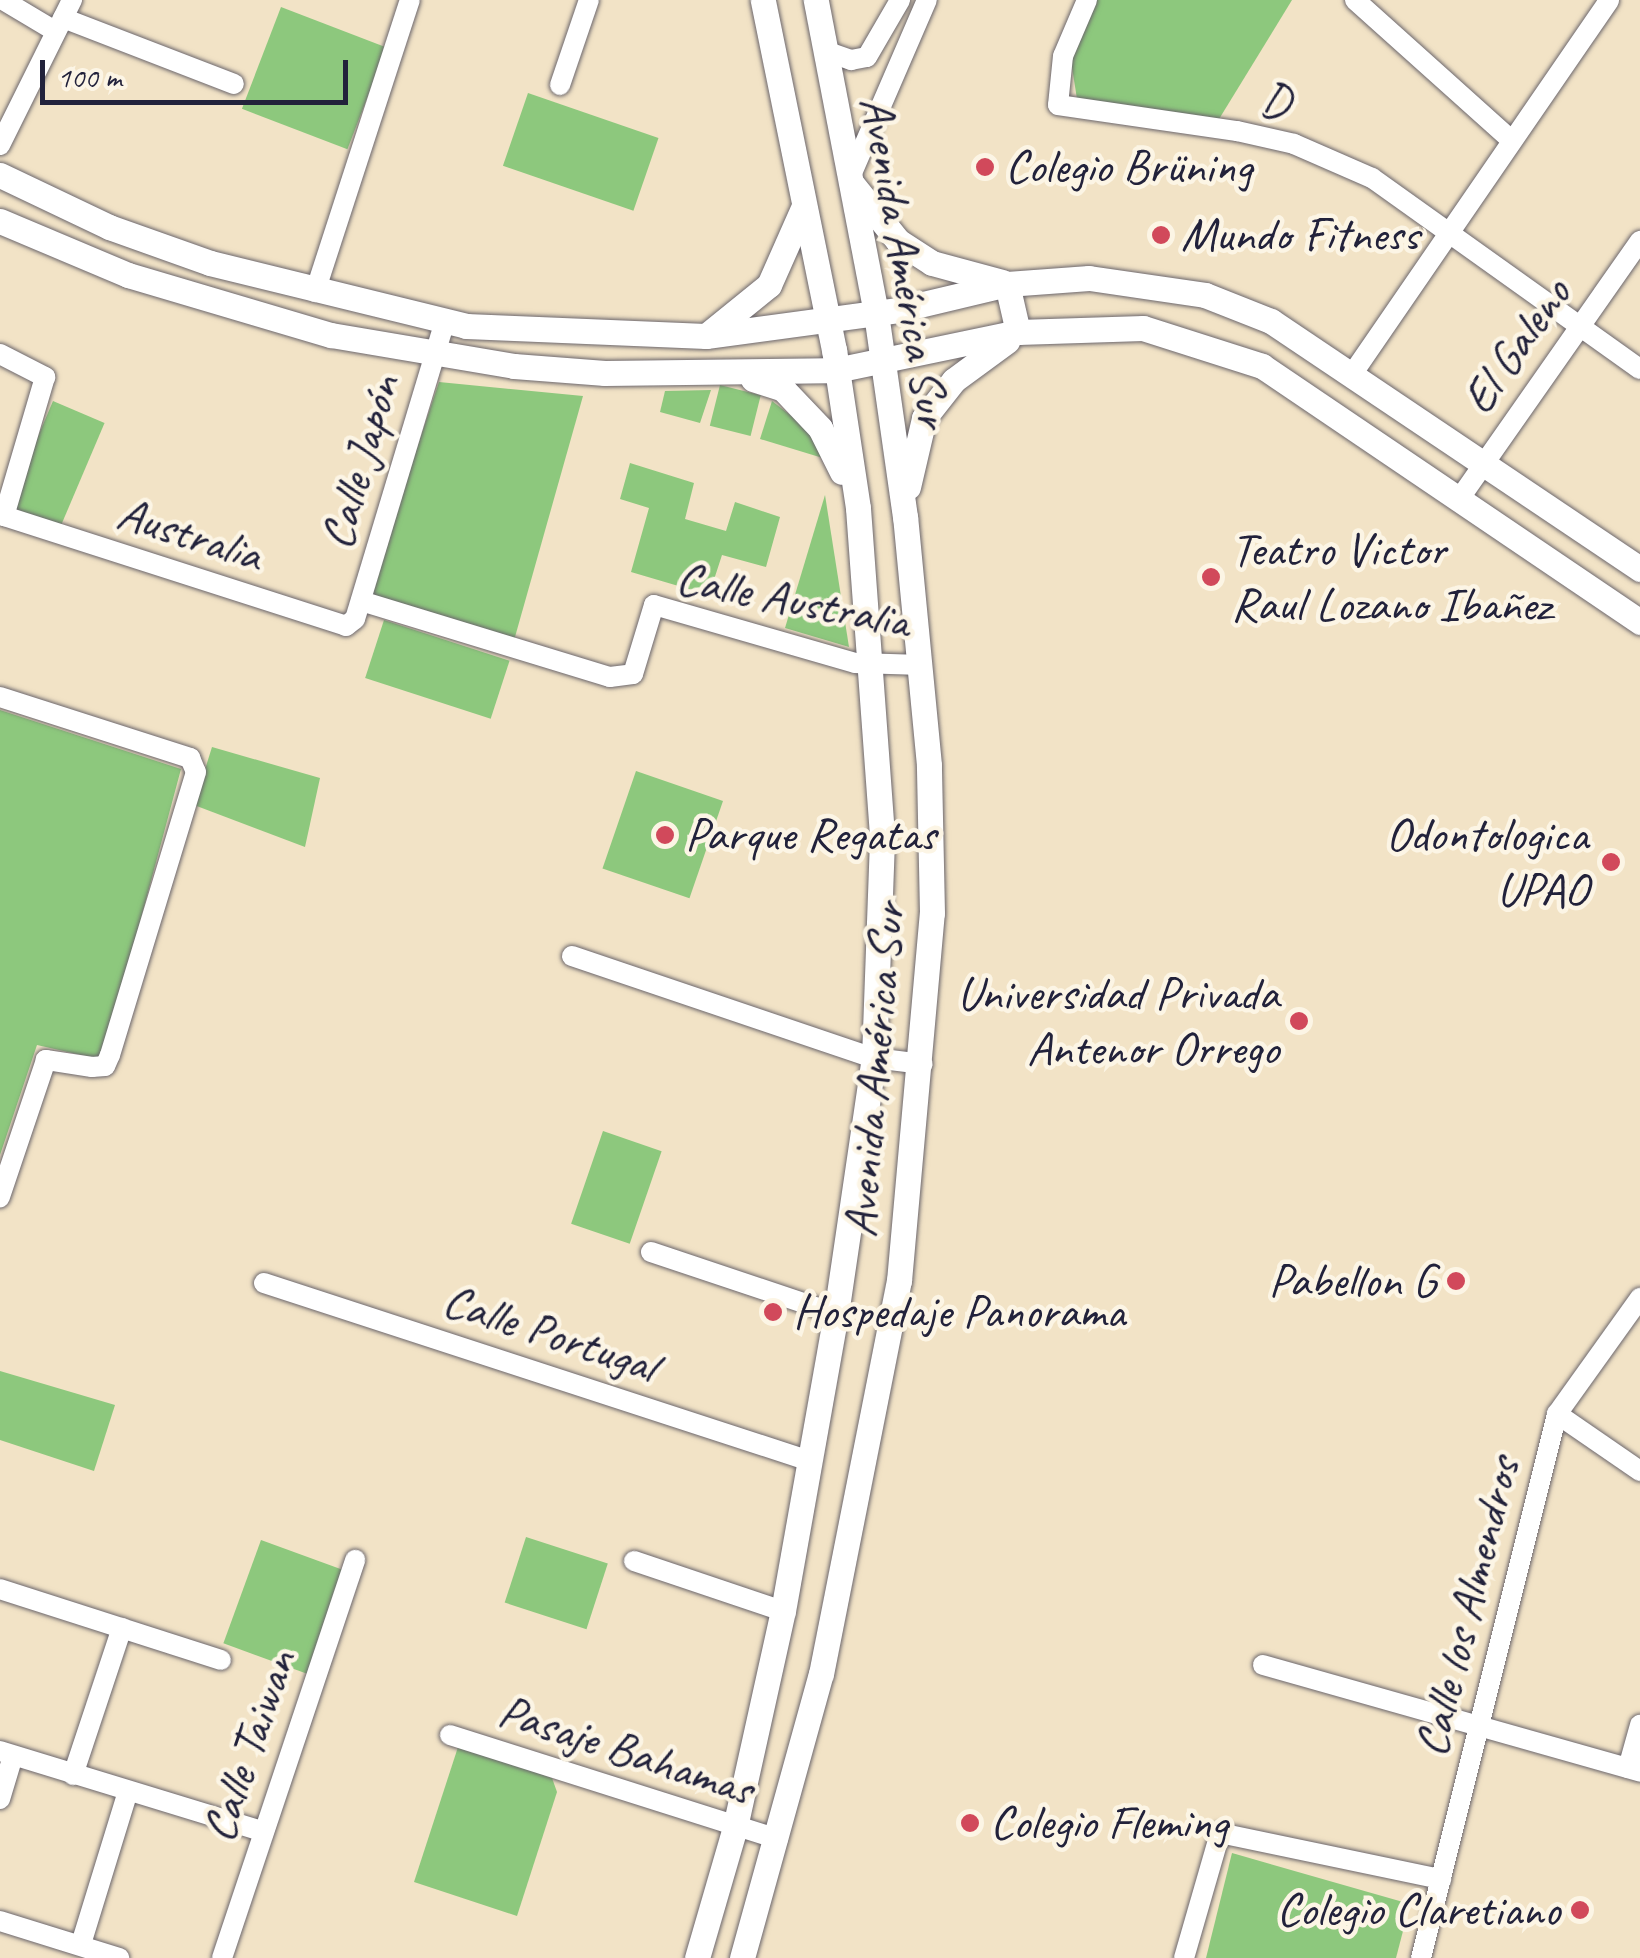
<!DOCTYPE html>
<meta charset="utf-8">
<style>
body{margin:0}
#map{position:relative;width:1640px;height:1958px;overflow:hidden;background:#f2e3c6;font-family:Caveat,sans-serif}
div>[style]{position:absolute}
.green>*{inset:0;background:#8dc87d;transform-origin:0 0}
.roads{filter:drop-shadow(0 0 2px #6b666c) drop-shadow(0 0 2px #6b666c)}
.minor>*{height:20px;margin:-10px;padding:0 10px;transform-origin:10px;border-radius:10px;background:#fff}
.major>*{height:25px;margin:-12.5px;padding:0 12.5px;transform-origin:12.5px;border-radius:12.5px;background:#fff}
.dots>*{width:28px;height:28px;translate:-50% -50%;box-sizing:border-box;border:5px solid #fcf5e5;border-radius:50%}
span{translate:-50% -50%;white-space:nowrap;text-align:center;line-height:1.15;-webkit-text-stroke:9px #fcf5e5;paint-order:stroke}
.street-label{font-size:48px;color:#22223b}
.poi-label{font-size:48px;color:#22223b}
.left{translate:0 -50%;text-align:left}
.right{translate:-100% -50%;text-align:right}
.scale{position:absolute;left:40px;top:60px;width:308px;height:45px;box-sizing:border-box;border:5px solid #22223b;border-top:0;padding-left:12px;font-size:30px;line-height:35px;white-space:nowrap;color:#22223b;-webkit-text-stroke:8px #fcf5e5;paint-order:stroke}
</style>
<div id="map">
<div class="green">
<i style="clip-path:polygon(1095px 0,1292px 0,1216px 124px,1077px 99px,1071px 61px)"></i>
<i style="left:281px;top:7px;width:113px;height:109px;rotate:21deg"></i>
<i style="left:528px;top:93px;width:138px;height:77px;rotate:19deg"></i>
<i style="clip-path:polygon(439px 382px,583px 396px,513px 644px,367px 597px)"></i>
<i style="left:720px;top:385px;width:42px;height:42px;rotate:14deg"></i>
<i style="clip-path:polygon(711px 390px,700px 423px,660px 412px,665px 391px)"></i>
<i style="left:53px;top:401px;width:56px;height:120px;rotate:23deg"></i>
<i style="clip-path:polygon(772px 401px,807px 428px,826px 459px,760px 439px)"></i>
<i style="clip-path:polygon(630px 463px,694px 483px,685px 519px,726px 531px,735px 502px,780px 517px,766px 567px,722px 555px,709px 595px,631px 572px,649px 508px,620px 499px)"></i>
<i style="clip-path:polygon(825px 495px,849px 647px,785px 628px)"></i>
<i style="left:384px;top:620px;width:132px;height:61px;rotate:18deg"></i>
<i style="clip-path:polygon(0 710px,181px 769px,103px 1060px,37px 1045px,0 1155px)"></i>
<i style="clip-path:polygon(212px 747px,320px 778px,305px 847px,194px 805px)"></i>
<i style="left:636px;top:771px;width:92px;height:103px;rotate:19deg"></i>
<i style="left:603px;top:1131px;width:62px;height:98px;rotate:19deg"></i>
<i style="clip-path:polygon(0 1371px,115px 1405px,94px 1471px,0 1440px)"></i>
<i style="left:526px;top:1537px;width:86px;height:69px;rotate:18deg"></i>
<i style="left:261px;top:1540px;width:89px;height:110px;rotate:20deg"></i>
<i style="clip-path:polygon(459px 1744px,552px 1778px,557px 1792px,517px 1916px,414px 1882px)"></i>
<i style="clip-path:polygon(1232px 1853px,1410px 1904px,1396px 1958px,1206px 1958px)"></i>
</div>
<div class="roads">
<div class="minor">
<i style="left:3px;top:0;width:61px;rotate:30.8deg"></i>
<i style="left:1087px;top:0;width:61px;rotate:113.2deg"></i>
<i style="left:1063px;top:56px;width:49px;rotate:95.8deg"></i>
<i style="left:1058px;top:105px;width:181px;rotate:8.3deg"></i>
<i style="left:1237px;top:131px;width:58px;rotate:12.8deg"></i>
<i style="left:1294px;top:144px;width:85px;rotate:23.6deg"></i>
<i style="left:1372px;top:178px;width:329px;rotate:35.5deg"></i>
<i style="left:1355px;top:0;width:208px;rotate:41.9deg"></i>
<i style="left:63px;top:18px;width:183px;rotate:21.1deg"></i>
<i style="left:825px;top:51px;width:28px;rotate:19deg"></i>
<i style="left:851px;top:60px;width:16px;rotate:-11deg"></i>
<i style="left:867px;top:57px;width:66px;rotate:-59.9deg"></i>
<i style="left:560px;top:85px;width:90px;rotate:-71.2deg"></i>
<i style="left:0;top:145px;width:162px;rotate:-63.6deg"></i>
<i style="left:849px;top:180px;width:196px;rotate:-66.6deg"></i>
<i style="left:315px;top:292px;width:307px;rotate:-72deg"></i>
<i style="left:0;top:354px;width:51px;rotate:27.1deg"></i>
<i style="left:45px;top:377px;width:145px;rotate:106.4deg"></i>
<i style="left:4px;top:516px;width:359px;rotate:17.8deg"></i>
<i style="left:346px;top:626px;width:11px;rotate:-38deg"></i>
<i style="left:355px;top:619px;width:311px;rotate:-73.2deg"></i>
<i style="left:1353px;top:373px;width:452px;rotate:-55.5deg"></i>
<i style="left:1460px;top:498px;width:314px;rotate:-55deg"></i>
<i style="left:361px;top:601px;width:260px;rotate:17deg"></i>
<i style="left:610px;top:677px;width:23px;rotate:-7deg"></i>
<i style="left:633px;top:674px;width:72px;rotate:-73.1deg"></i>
<i style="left:654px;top:605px;width:209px;rotate:16.1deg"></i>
<i style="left:855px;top:663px;width:67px;rotate:1.7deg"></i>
<i style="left:0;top:697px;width:200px;rotate:17.8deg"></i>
<i style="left:190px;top:758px;width:15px;rotate:67deg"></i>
<i style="left:196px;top:772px;width:296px;rotate:106.9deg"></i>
<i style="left:110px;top:1055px;width:12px;rotate:114deg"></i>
<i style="left:105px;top:1066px;width:13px;rotate:176deg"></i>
<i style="left:92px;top:1067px;width:47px;rotate:-171.3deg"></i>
<i style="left:46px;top:1060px;width:145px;rotate:108.6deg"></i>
<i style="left:572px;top:956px;width:319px;rotate:18.7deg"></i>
<i style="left:874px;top:1058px;width:49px;rotate:7deg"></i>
<i style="left:651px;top:1252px;width:195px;rotate:18.5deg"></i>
<i style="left:264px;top:1283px;width:574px;rotate:18.06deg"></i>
<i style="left:1557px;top:1414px;width:101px;rotate:34.5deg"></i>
<i style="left:634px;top:1561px;width:157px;rotate:18.6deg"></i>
<i style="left:0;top:1589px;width:232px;rotate:17.8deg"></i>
<i style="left:1263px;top:1665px;width:392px;rotate:15.8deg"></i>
<i style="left:450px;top:1735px;width:344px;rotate:17.6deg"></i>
<i style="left:0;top:1751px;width:273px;rotate:17deg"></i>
<i style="left:1628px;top:1768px;width:45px;rotate:-74.4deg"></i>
<i style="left:73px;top:1775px;width:155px;rotate:-71.6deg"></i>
<i style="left:0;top:1799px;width:45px;rotate:-73.2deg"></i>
<i style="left:0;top:1921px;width:125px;rotate:17.3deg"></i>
<i style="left:81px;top:1944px;width:160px;rotate:-72.9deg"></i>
<i style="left:222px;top:1958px;width:420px;rotate:-71.5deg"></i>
<i style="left:1184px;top:1958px;width:130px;rotate:-73.9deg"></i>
<i style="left:1220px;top:1833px;width:226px;rotate:11.8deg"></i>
<i style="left:1421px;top:1958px;width:561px;rotate:-75.96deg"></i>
<i style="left:1557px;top:1414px;width:143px;rotate:-54.4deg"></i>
</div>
<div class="major">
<i style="left:0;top:175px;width:121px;rotate:25.5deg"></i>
<i style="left:109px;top:227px;width:107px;rotate:19.6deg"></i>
<i style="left:210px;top:263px;width:264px;rotate:13.8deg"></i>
<i style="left:466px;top:326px;width:240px;rotate:2.4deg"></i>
<i style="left:706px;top:336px;width:194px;rotate:-7.7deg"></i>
<i style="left:898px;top:310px;width:112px;rotate:-13.4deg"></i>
<i style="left:1007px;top:284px;width:82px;rotate:-4.2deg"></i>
<i style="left:1089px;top:278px;width:117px;rotate:8.3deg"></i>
<i style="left:1205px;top:295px;width:71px;rotate:21.5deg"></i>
<i style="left:1271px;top:321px;width:445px;rotate:33.9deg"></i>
<i style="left:853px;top:185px;width:72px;rotate:51.2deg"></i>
<i style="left:898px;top:241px;width:40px;rotate:32.9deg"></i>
<i style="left:932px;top:263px;width:73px;rotate:15.2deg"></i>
<i style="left:0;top:221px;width:139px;rotate:22.9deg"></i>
<i style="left:128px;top:275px;width:212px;rotate:16.5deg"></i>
<i style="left:331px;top:335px;width:186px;rotate:9.6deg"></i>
<i style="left:514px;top:366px;width:91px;rotate:4.4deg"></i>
<i style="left:605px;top:373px;width:231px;rotate:-0.7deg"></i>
<i style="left:836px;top:370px;width:186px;rotate:-11.8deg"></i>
<i style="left:1018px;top:332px;width:125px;rotate:-1.8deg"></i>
<i style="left:1143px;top:328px;width:125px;rotate:17.7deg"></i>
<i style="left:1262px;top:366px;width:457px;rotate:34.1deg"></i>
<i style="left:1007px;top:284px;width:49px;rotate:77.1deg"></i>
<i style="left:706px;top:336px;width:81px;rotate:-39deg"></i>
<i style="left:769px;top:285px;width:86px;rotate:-66.1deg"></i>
<i style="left:753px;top:379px;width:32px;rotate:18deg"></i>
<i style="left:783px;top:389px;width:54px;rotate:46.5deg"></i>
<i style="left:820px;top:428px;width:49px;rotate:63.4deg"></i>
<i style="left:908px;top:487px;width:71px;rotate:-76.9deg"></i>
<i style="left:924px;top:418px;width:48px;rotate:-51.7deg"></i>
<i style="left:954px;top:380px;width:66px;rotate:-36.3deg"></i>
<i style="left:697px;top:1958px;width:136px;rotate:-73.8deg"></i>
<i style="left:735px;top:1827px;width:221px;rotate:-77.5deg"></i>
<i style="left:783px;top:1611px;width:302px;rotate:-79.9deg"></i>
<i style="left:836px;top:1314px;width:259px;rotate:-81.6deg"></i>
<i style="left:874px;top:1058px;width:223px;rotate:-87.9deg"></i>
<i style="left:882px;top:835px;width:328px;rotate:-94.2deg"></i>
<i style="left:858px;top:508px;width:160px;rotate:-98.6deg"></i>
<i style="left:834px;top:350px;width:357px;rotate:-101.5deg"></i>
<i style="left:742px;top:1958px;width:295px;rotate:-74.5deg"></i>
<i style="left:821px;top:1674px;width:401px;rotate:-78.8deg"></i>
<i style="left:899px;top:1281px;width:369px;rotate:-84.9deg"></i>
<i style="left:932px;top:913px;width:148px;rotate:-91.2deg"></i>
<i style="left:929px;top:765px;width:249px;rotate:-95.5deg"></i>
<i style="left:905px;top:517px;width:206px;rotate:-98.1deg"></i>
<i style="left:876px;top:313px;width:319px;rotate:-100.9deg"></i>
</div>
</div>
<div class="dots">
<i style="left:985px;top:167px;background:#d1495b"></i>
<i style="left:1161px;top:235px;background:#d1495b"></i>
<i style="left:1211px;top:577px;background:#d1495b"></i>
<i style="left:665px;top:835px;background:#d1495b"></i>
<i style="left:1611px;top:862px;background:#d1495b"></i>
<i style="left:1299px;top:1021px;background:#d1495b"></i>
<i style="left:1456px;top:1281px;background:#d1495b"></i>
<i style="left:773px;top:1312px;background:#d1495b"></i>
<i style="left:970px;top:1823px;background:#d1495b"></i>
<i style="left:1580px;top:1910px;background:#d1495b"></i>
</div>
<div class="street-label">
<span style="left:1276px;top:100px;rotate:14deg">D</span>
<span style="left:905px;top:262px;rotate:80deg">Avenida América Sur</span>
<span style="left:1516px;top:346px;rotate:-55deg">El Galeno</span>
<span style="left:360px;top:462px;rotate:-74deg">Calle Japón</span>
<span style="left:190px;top:534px;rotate:18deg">Australia</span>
<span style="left:793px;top:600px;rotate:11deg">Calle Australia</span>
<span style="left:874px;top:1070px;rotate:-85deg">Avenida América Sur</span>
<span style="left:550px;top:1333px;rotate:18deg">Calle Portugal</span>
<span style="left:1467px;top:1607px;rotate:-76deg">Calle los Almendros</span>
<span style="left:249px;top:1746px;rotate:-71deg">Calle Taiwan</span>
<span style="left:626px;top:1750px;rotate:18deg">Pasaje Bahamas</span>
</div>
<div class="poi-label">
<span class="left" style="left:1005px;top:167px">Colegio Brüning</span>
<span class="left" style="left:1181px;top:235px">Mundo Fitness</span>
<span class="left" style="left:1231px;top:577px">Teatro Victor<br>Raul Lozano Ibañez</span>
<span class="right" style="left:1588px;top:862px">Odontologica<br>UPAO</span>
<span class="left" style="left:685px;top:835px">Parque Regatas</span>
<span class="right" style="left:1279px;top:1021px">Universidad Privada<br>Antenor Orrego</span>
<span class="right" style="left:1436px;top:1281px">Pabellon G</span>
<span class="left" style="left:793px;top:1312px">Hospedaje Panorama</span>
<span class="left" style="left:990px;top:1823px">Colegio Fleming</span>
<span class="right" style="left:1560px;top:1910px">Colegio Claretiano</span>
</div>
<div class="scale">100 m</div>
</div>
